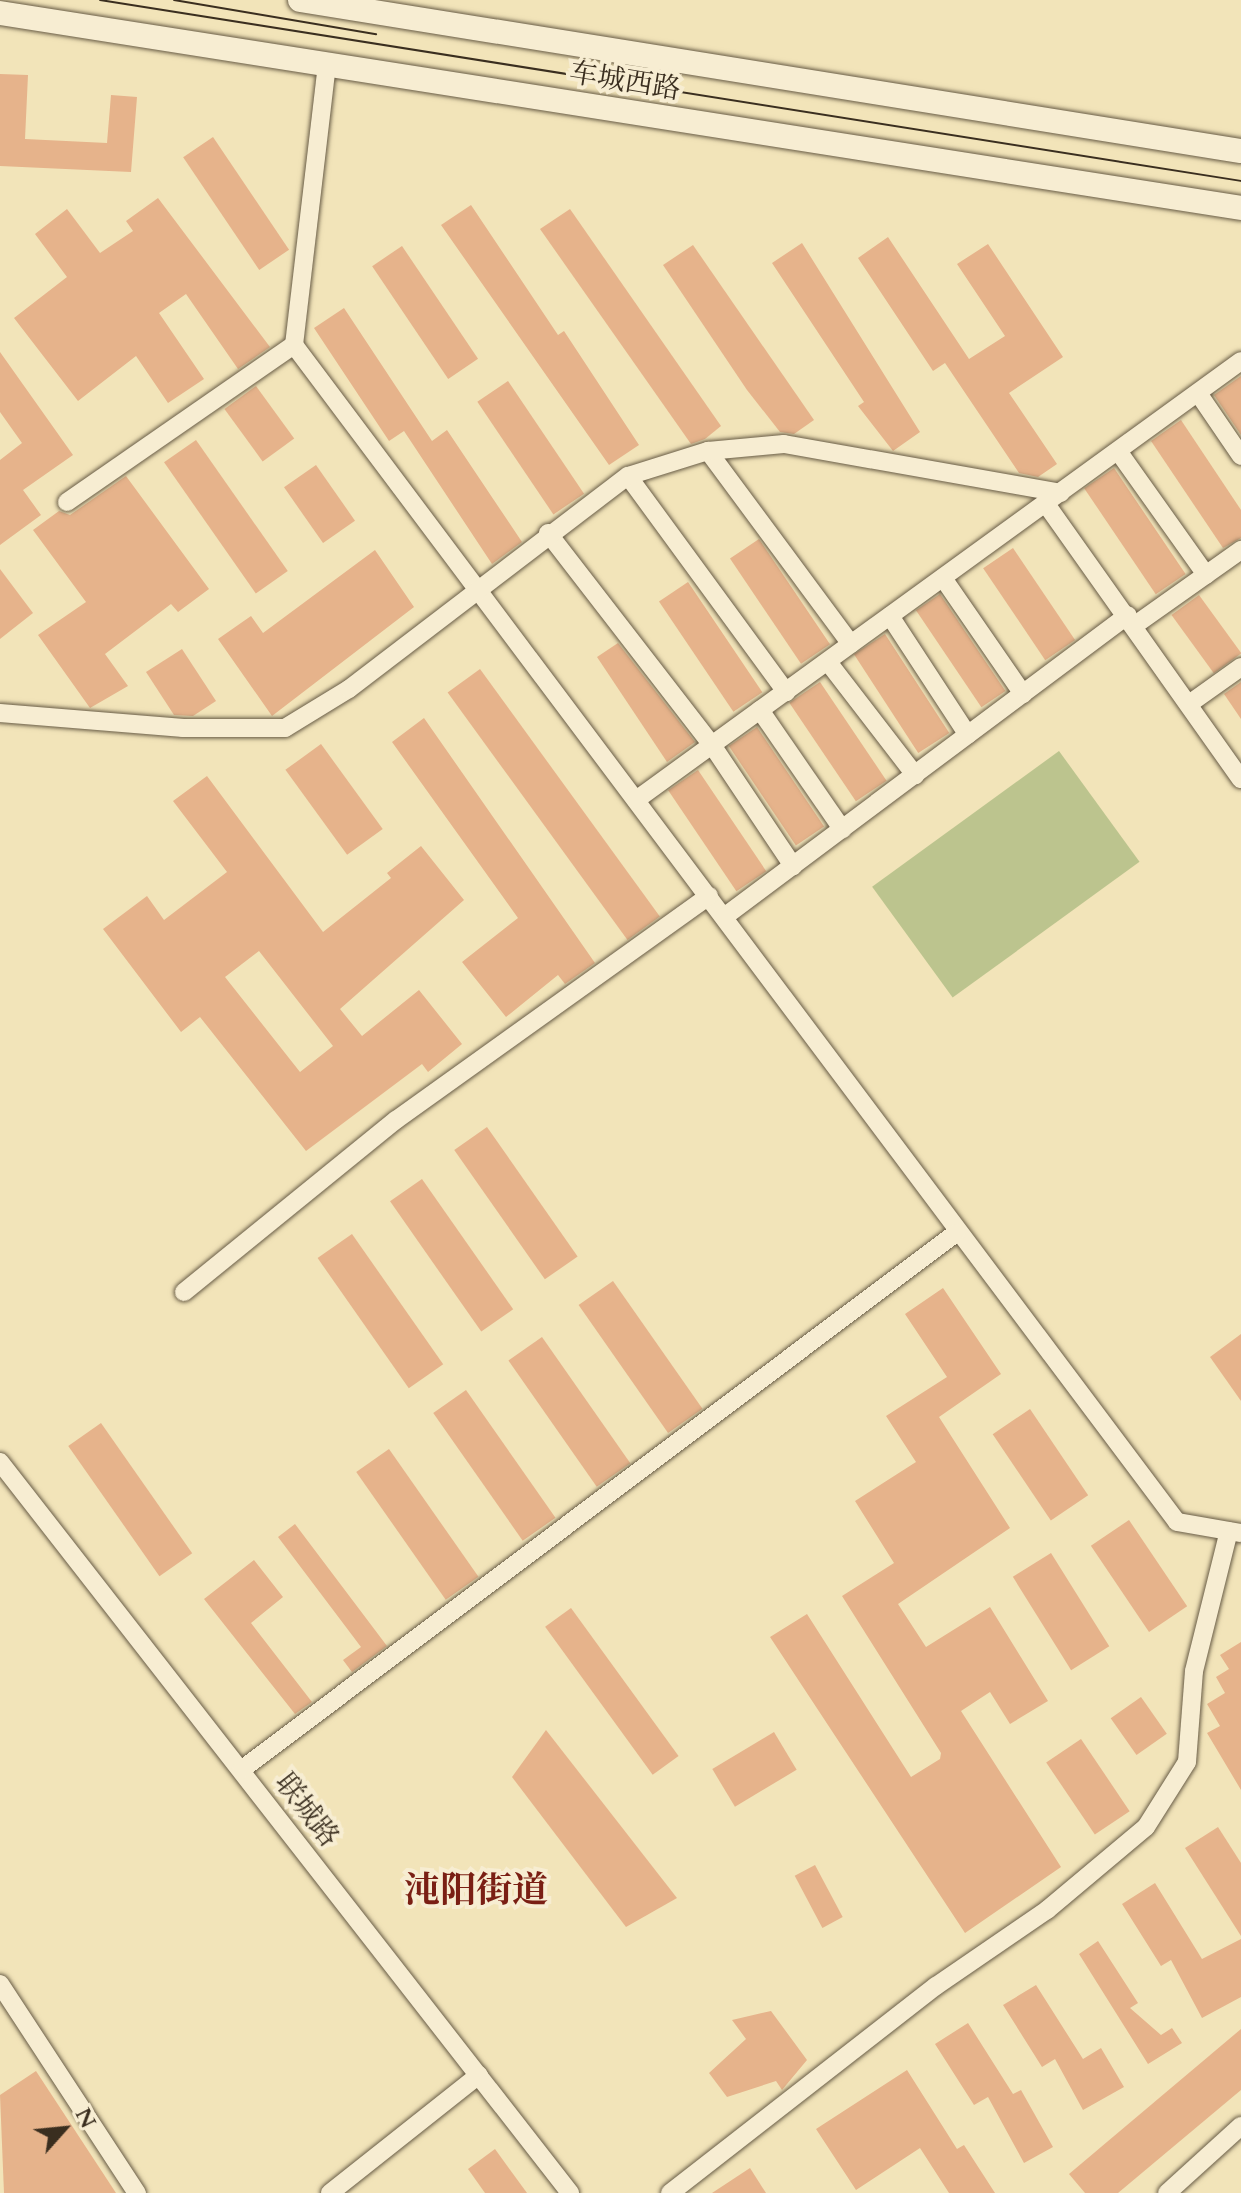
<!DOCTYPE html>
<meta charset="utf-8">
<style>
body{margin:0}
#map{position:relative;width:1241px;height:2193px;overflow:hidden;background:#f2e4b9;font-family:Cardo,"Noto Serif SC",serif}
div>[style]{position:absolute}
.green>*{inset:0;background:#bcc48e;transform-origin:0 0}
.building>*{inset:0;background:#e6b38b;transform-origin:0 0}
.roads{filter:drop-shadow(0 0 2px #685c46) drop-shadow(0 0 2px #685c46)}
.street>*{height:18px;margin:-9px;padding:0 9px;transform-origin:9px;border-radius:9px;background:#f7edd2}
.secondary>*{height:24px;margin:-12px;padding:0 12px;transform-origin:12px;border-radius:12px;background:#f7edd2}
.tram>*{height:2px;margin:-1px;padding:0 1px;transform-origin:1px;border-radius:1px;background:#3a2e1f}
span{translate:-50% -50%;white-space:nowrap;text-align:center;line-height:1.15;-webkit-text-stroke:8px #f7edd2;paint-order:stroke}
.street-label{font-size:28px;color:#3a2e1f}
.district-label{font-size:36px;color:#7a1f14;font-weight:700}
.north{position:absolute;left:24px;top:2089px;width:80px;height:80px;-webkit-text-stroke:6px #f7edd2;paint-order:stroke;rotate:63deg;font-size:22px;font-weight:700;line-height:32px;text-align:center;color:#3a2e1f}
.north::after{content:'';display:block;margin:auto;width:28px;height:36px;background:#3a2e1f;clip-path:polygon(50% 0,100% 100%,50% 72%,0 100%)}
</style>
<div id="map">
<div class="green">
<i style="left:1059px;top:751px;width:137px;height:231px;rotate:54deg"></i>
</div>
<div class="building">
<i style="clip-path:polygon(0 74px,28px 75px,25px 139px,107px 143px,111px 95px,137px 97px,131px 172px,0 166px)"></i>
<i style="left:213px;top:137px;width:136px;height:36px;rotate:56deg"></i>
<i style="clip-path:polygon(158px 198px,270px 347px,238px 369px,186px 294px,159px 313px,204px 379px,168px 403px,136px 356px,78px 401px,14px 318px,67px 277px,35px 234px,67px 209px,100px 253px,133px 231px,126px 221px)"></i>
<i style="clip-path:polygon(471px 205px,558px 335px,564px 331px,639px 445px,609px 465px,441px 225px)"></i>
<i style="clip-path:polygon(570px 209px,721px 426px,705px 439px,691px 444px,540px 229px)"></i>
<i style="clip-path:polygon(888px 237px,969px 359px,1005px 336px,957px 264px,988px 244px,1063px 357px,1009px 393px,1057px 464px,1038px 477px,1019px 473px,945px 363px,933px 371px,858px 258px)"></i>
<i style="clip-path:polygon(802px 243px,920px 432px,893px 451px,858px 406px,864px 402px,772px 263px)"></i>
<i style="clip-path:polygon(693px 245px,814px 420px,794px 434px,780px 432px,747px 390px,663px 265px)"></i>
<i style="left:402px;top:246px;width:136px;height:36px;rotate:56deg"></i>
<i style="clip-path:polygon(344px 308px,432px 441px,447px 430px,522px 542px,492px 564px,404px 431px,389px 441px,314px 328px)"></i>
<i style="clip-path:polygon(0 352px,73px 455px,23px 490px,41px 515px,0 545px,0 460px,22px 443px,0 412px)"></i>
<i style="clip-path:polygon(1241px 376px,1241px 435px,1214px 395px)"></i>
<i style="left:508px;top:381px;width:136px;height:37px;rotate:56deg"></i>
<i style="left:256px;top:386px;width:65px;height:39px;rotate:54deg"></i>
<i style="clip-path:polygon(1181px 420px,1241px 510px,1241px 538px,1223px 548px,1151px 441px)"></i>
<i style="left:196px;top:440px;width:160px;height:39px;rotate:55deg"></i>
<i style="left:316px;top:465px;width:68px;height:39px;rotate:55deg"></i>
<i style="left:1114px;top:468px;width:128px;height:36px;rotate:56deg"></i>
<i style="clip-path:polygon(126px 476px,209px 589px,178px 612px,171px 604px,105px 654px,128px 686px,90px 708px,38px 635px,86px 602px,33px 530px,59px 511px,70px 515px)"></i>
<i style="left:759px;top:539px;width:127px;height:35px;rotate:56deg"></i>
<i style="left:1013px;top:548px;width:111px;height:36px;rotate:56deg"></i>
<i style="clip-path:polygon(375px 550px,414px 607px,272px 716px,218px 639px,251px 616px,263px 633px)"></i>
<i style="clip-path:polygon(0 569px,33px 613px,0 639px)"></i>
<i style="left:688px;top:582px;width:133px;height:35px;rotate:56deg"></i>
<i style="left:940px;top:594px;width:117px;height:29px;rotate:56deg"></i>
<i style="left:1199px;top:595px;width:72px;height:34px;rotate:54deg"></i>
<i style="left:885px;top:634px;width:118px;height:37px;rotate:57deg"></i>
<i style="clip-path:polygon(618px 643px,695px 742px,667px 762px,597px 657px)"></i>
<i style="clip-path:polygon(182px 649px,216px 701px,193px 716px,174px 715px,146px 672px)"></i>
<i style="left:480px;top:669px;width:306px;height:40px;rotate:54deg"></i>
<i style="left:820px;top:682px;width:119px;height:37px;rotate:56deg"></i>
<i style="clip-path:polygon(1241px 682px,1241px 719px,1224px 694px)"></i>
<i style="clip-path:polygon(424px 718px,595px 963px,565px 984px,558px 975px,506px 1017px,462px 962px,518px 918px,392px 742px)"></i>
<i style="left:757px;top:727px;width:120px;height:34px;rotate:56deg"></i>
<i style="left:321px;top:744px;width:105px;height:44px;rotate:54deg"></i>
<i style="left:698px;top:770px;width:122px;height:36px;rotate:56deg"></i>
<i style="clip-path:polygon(evenodd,207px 776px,323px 932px,391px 878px,387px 873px,421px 846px,464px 900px,340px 1009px,362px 1036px,419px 990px,462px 1044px,428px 1072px,422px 1064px,306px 1151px,200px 1017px,181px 1032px,103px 929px,147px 896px,164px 920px,227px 872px,173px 801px,207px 776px,259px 951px,333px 1046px,300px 1072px,225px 977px,259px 951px)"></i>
<i style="left:487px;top:1127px;width:158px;height:40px;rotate:55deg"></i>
<i style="left:422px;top:1179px;width:159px;height:39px;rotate:55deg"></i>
<i style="left:352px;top:1234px;width:159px;height:42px;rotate:55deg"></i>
<i style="left:613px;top:1281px;width:156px;height:42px;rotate:55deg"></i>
<i style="clip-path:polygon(943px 1288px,1001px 1374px,939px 1417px,1010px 1528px,898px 1604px,926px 1647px,990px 1607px,1048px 1701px,1010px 1724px,990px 1692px,961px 1711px,1061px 1867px,965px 1933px,770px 1637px,807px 1614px,911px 1777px,940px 1759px,941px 1753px,842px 1596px,894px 1563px,855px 1501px,916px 1462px,886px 1416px,947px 1377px,905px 1314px)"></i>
<i style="clip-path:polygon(1241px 1334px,1241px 1401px,1210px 1357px)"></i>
<i style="left:542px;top:1337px;width:154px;height:41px;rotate:55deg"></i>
<i style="left:466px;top:1390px;width:156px;height:40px;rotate:55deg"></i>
<i style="left:1030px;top:1409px;width:104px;height:45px;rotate:56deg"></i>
<i style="left:101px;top:1423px;width:159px;height:40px;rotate:55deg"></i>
<i style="left:389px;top:1449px;width:156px;height:40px;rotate:55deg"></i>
<i style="left:1129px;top:1520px;width:104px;height:46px;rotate:56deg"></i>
<i style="clip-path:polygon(295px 1524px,387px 1646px,352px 1672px,343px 1660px,361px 1647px,278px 1537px)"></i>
<i style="left:1051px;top:1553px;width:110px;height:45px;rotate:58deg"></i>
<i style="clip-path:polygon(254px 1560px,283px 1597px,251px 1623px,312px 1702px,295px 1714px,204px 1599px)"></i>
<i style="left:571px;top:1608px;width:183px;height:32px;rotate:54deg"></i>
<i style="clip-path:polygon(1241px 1642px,1241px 1790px,1207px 1733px,1220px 1726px,1207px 1704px,1225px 1693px,1216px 1677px,1229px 1669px,1220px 1655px)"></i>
<i style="left:1141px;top:1697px;width:45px;height:37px;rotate:55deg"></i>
<i style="clip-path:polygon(546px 1730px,677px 1898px,626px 1927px,512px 1777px)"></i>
<i style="left:774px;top:1732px;width:44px;height:72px;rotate:59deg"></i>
<i style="left:1081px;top:1739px;width:87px;height:42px;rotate:56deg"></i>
<i style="clip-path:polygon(1218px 1827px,1241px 1863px,1241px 1936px,1185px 1848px)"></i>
<i style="left:815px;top:1865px;width:59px;height:23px;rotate:62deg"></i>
<i style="clip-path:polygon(1155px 1883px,1202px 1959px,1241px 1939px,1241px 1997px,1202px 2018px,1171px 1960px,1161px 1966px,1122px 1904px)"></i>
<i style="clip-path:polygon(1098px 1941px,1138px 2003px,1130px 2008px,1161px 2035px,1172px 2028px,1182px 2043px,1148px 2064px,1079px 1954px)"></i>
<i style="clip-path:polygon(1036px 1985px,1083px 2059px,1101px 2048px,1124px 2087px,1083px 2110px,1055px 2059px,1042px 2067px,1003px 2005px)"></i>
<i style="clip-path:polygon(771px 2011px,807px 2060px,782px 2090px,776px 2081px,727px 2097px,709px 2073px,746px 2039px,732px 2020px)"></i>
<i style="clip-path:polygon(968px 2023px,1013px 2094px,1021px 2090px,1053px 2147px,1024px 2163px,988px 2097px,974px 2105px,935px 2044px)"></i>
<i style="clip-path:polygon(1241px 2029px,1241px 2090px,1118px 2193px,1085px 2193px,1069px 2174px)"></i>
<i style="clip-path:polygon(907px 2070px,957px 2149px,964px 2145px,995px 2193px,949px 2193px,920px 2148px,856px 2190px,816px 2129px)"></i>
<i style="clip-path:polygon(36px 2071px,116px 2193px,4px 2193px,0 2095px)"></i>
<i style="clip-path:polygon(495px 2149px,527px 2193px,485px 2193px,468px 2169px)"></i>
<i style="clip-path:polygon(750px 2168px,766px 2193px,712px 2193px)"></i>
</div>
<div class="roads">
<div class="street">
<i style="left:294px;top:345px;width:1471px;rotate:53.12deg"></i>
<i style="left:1177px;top:1522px;width:65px;rotate:9.8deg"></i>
<i style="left:1198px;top:393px;width:76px;rotate:55.7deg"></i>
<i style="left:708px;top:451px;width:240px;rotate:53.5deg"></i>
<i style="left:1118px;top:451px;width:152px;rotate:54.6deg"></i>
<i style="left:628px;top:476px;width:268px;rotate:53.8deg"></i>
<i style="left:67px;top:502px;width:276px;rotate:-34.7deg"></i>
<i style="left:294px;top:345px;width:282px;rotate:-83.3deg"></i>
<i style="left:1046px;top:504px;width:337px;rotate:54.7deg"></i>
<i style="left:548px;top:533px;width:268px;rotate:52.3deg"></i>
<i style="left:712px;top:745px;width:146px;rotate:56.2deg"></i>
<i style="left:943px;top:578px;width:141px;rotate:55.4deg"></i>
<i style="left:890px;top:616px;width:142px;rotate:56.8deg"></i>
<i style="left:1135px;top:625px;width:130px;rotate:-35.3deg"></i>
<i style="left:828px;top:662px;width:143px;rotate:52.4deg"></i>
<i style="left:1189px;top:704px;width:64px;rotate:-35.4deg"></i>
<i style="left:760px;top:710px;width:145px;rotate:55.4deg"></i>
<i style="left:0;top:713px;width:184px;rotate:4.7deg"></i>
<i style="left:183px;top:728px;width:102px"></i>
<i style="left:285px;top:728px;width:75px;rotate:-31.4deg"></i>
<i style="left:349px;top:689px;width:351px;rotate:-37.4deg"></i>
<i style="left:628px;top:476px;width:84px;rotate:-17.4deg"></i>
<i style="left:708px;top:451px;width:76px;rotate:-5.3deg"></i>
<i style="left:784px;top:444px;width:281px;rotate:10deg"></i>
<i style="left:636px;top:800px;width:747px;rotate:-35.97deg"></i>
<i style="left:724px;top:917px;width:504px;rotate:-36.78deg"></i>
<i style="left:184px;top:1292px;width:273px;rotate:-39.1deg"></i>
<i style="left:396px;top:1120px;width:385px;rotate:-35.6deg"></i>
<i style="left:0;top:1462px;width:927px;rotate:52.05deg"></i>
<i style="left:241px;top:1770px;width:894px;rotate:-36.91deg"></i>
<i style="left:0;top:1984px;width:250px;rotate:56.8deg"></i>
<i style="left:330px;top:2193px;width:190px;rotate:-38.4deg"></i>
<i style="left:670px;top:2193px;width:337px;rotate:-37.9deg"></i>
<i style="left:936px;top:1986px;width:135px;rotate:-34.4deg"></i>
<i style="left:1047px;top:1910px;width:129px;rotate:-40deg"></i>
<i style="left:1146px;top:1827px;width:77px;rotate:-57.8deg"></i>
<i style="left:1187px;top:1762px;width:91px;rotate:-85.6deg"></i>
<i style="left:1194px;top:1671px;width:144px;rotate:-76deg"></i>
<i style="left:1167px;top:2193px;width:100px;rotate:-42.2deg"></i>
</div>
<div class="secondary">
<i style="left:300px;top:0;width:953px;rotate:9.12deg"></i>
<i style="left:0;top:13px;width:1256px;rotate:8.93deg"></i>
</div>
</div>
<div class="tram">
<i style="left:100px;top:0;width:1155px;rotate:9.01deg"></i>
<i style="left:174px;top:0;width:205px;rotate:9.6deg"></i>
</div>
<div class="street-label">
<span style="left:625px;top:81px;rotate:9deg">车城西路</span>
<span style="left:307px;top:1810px;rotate:52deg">联城路</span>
</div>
<div class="district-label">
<span style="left:476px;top:1891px">沌阳街道</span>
</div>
<div class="north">N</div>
</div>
